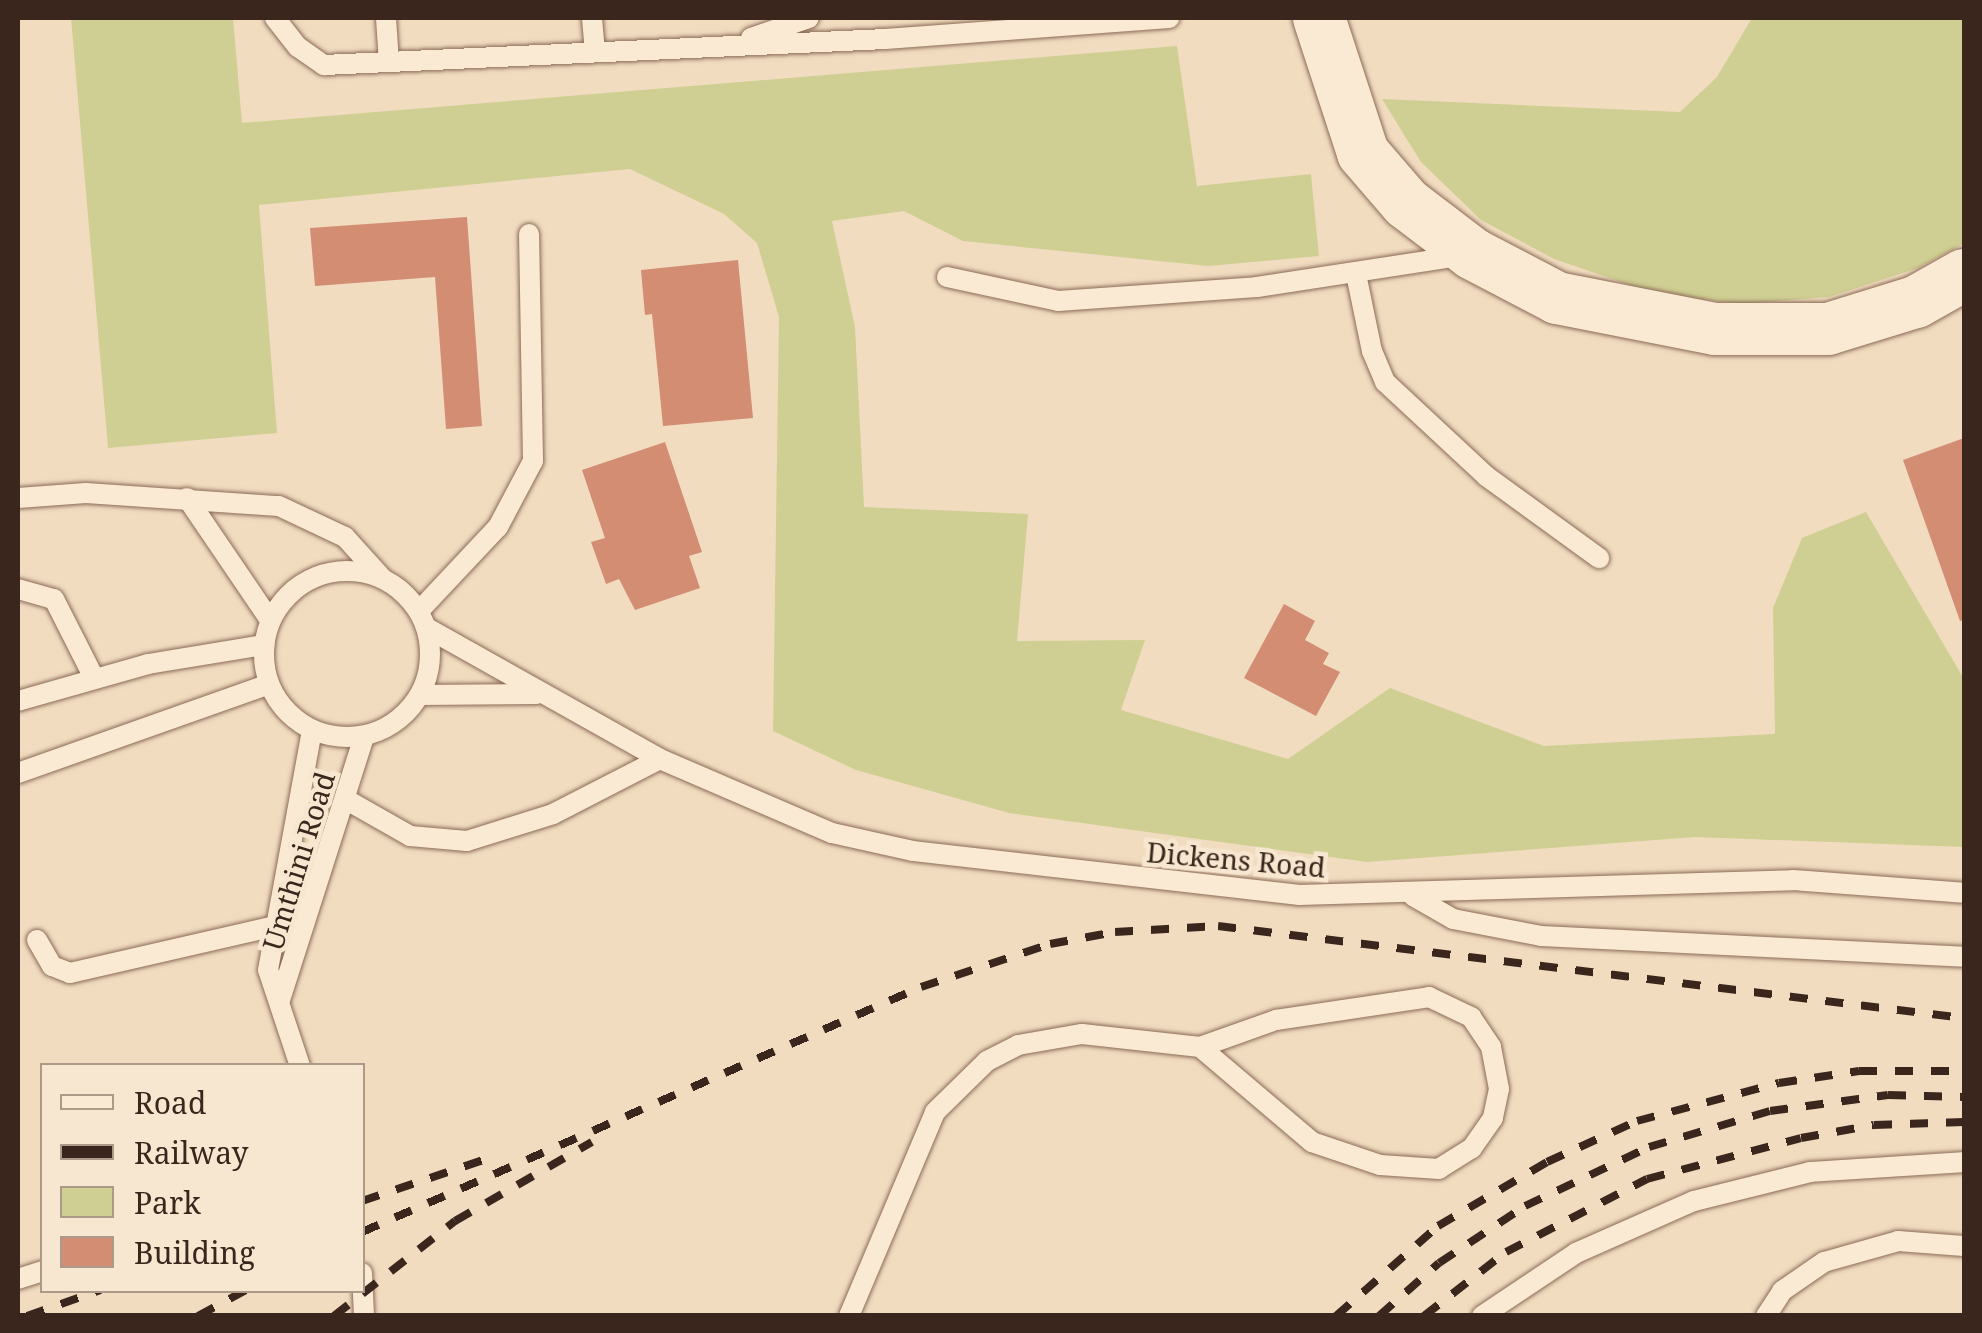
<!DOCTYPE html>
<style>
body{margin:0}
#map{position:relative;width:1982px;height:1333px;overflow:hidden;background:#f1dcc0;font-family:"Noto Serif",serif}
div>[style]{position:absolute}
.green>*{inset:0;background:#d0cf93}
.building>*{inset:0;background:#d28d72}
.roads{filter:drop-shadow(0 0 2px #8b6b56) drop-shadow(0 0 2px #8b6b56)}
.lane>*{height:20px;margin:-10px;padding:0 10px;transform-origin:10px;border-radius:10px;background:#fbead3}
.lane>.ring{margin:-10px;padding:0;box-sizing:content-box;background:none;border:20px solid #fbead3;border-radius:50%}
.secondary>*{height:52px;margin:-26px;padding:0 26px;transform-origin:26px;border-radius:26px;background:#fbead3}
.rail>*{height:8px;margin-top:-4px;transform-origin:0;background:repeating-linear-gradient(90deg,#3a261c 0 18px,transparent 0 36px)}
span{translate:-50% -50%;white-space:nowrap;text-align:center;line-height:1.15;-webkit-text-stroke:9px #f8e7d0;paint-order:stroke}
.street-label{font-size:28px;color:#3a261c}
.frame{position:absolute;inset:0;border:20px solid #3a261c;pointer-events:none}
.legend{position:absolute;left:40px;top:1063px;width:325px;height:230px;box-sizing:border-box;background:#f8e7d0;border:2px solid #ac9a88;margin:0;padding:12px 18px;list-style:none;font-size:30px;color:#3a261c}
.legend li{display:flex;align-items:center;gap:20px;height:50px}
.legend b{width:50px;border:2px solid #ac9a88}
</style>
<div id="map">
<div class="green">
<i style="clip-path:polygon(71px 18px,233px 18px,242px 123px,1177px 46px,1197px 186px,1311px 174px,1319px 256px,1208px 266px,963px 241px,904px 211px,832px 221px,855px 327px,864px 507px,1028px 514px,1017px 641px,1145px 640px,1121px 710px,1288px 759px,1390px 688px,1544px 746px,1775px 734px,1773px 608px,1802px 538px,1866px 512px,1964px 679px,1964px 847px,1695px 837px,1367px 862px,1009px 813px,856px 770px,773px 731px,779px 317px,757px 243px,724px 214px,630px 169px,259px 205px,277px 433px,108px 448px)"></i>
<i style="clip-path:polygon(1752px 18px,1964px 18px,1964px 243px,1918px 268px,1829px 297px,1742px 304px,1656px 294px,1554px 259px,1481px 220px,1421px 162px,1382px 99px,1680px 112px,1717px 77px)"></i>
</div>
<div class="building">
<i style="clip-path:polygon(467px 217px,482px 426px,446px 429px,435px 277px,315px 286px,310px 228px)"></i>
<i style="clip-path:polygon(738px 260px,753px 418px,663px 426px,652px 314px,645px 315px,641px 270px)"></i>
<i style="clip-path:polygon(1964px 438px,1964px 620px,1960px 621px,1903px 460px)"></i>
<i style="clip-path:polygon(665px 442px,702px 552px,689px 556px,700px 588px,635px 610px,619px 579px,606px 584px,591px 542px,605px 538px,582px 470px)"></i>
<i style="clip-path:polygon(1284px 604px,1315px 621px,1305px 640px,1329px 653px,1323px 664px,1340px 672px,1316px 716px,1244px 678px)"></i>
</div>
<div class="roads">
<div class="lane">
<i style="left:275px;top:18px;width:37px;rotate:52deg"></i>
<i style="left:298px;top:47px;width:32px;rotate:35deg"></i>
<i style="left:324px;top:65px;width:562px;rotate:-2.65deg"></i>
<i style="left:885px;top:39px;width:285px;rotate:-4.2deg"></i>
<i style="left:386px;top:18px;width:44px;rotate:86.1deg"></i>
<i style="left:592px;top:18px;width:34px;rotate:85deg"></i>
<i style="left:751px;top:38px;width:61px;rotate:-19deg"></i>
<i style="left:1356px;top:274px;width:79px;rotate:78.3deg"></i>
<i style="left:1372px;top:351px;width:34px;rotate:67deg"></i>
<i style="left:1385px;top:382px;width:138px;rotate:42.9deg"></i>
<i style="left:1486px;top:476px;width:140px;rotate:36deg"></i>
<i style="left:947px;top:277px;width:114px;rotate:12.2deg"></i>
<i style="left:1058px;top:301px;width:199px;rotate:-4deg"></i>
<i style="left:1257px;top:287px;width:211px;rotate:-8.7deg"></i>
<i style="left:18px;top:498px;width:68px;rotate:-4.2deg"></i>
<i style="left:86px;top:493px;width:193px;rotate:3.9deg"></i>
<i style="left:279px;top:506px;width:73px;rotate:25.2deg"></i>
<i style="left:345px;top:537px;width:54px;rotate:48deg"></i>
<i style="left:187px;top:498px;width:148px;rotate:55.8deg"></i>
<i class="ring" style="left:264px;top:571px;width:146px;height:146px"></i>
<i style="left:18px;top:589px;width:37px;rotate:16deg"></i>
<i style="left:54px;top:599px;width:89px;rotate:63.1deg"></i>
<i style="left:419px;top:611px;width:115px;rotate:-46.8deg"></i>
<i style="left:498px;top:527px;width:75px;rotate:-62.1deg"></i>
<i style="left:533px;top:461px;width:227px;rotate:-91deg"></i>
<i style="left:427px;top:628px;width:267px;rotate:29.3deg"></i>
<i style="left:660px;top:759px;width:187px;rotate:23.3deg"></i>
<i style="left:832px;top:833px;width:83px;rotate:12.5deg"></i>
<i style="left:913px;top:851px;width:388px;rotate:6.5deg"></i>
<i style="left:1299px;top:895px;width:494px;rotate:-1.7deg"></i>
<i style="left:1793px;top:880px;width:171px;rotate:4.3deg"></i>
<i style="left:420px;top:695px;width:117px;rotate:-0.5deg"></i>
<i style="left:18px;top:701px;width:135px;rotate:-15.9deg"></i>
<i style="left:148px;top:664px;width:118px;rotate:-9.3deg"></i>
<i style="left:18px;top:773px;width:266px;rotate:-19.5deg"></i>
<i style="left:345px;top:799px;width:75px;rotate:29.6deg"></i>
<i style="left:410px;top:836px;width:57px;rotate:5deg"></i>
<i style="left:467px;top:841px;width:90px;rotate:-17.4deg"></i>
<i style="left:553px;top:814px;width:120px;rotate:-27.2deg"></i>
<i style="left:1413px;top:896px;width:46px;rotate:29.9deg"></i>
<i style="left:1453px;top:919px;width:90px;rotate:10.9deg"></i>
<i style="left:1541px;top:936px;width:424px;rotate:2.8deg"></i>
<i style="left:37px;top:940px;width:30px;rotate:60deg"></i>
<i style="left:52px;top:966px;width:19px;rotate:21deg"></i>
<i style="left:70px;top:973px;width:206px;rotate:-12.9deg"></i>
<i style="left:280px;top:1000px;width:277px;rotate:-72.3deg"></i>
<i style="left:300px;top:1066px;width:101px;rotate:-108.4deg"></i>
<i style="left:268px;top:970px;width:244px;rotate:-79.6deg"></i>
<i style="left:362px;top:1273px;width:43px;rotate:87.3deg"></i>
<i style="left:18px;top:1279px;width:25px;rotate:-18deg"></i>
<i style="left:849px;top:1316px;width:221px;rotate:-67.1deg"></i>
<i style="left:935px;top:1112px;width:73px;rotate:-44.4deg"></i>
<i style="left:987px;top:1061px;width:35px;rotate:-27deg"></i>
<i style="left:1018px;top:1045px;width:65px;rotate:-9.8deg"></i>
<i style="left:1082px;top:1034px;width:119px;rotate:6.3deg"></i>
<i style="left:1200px;top:1047px;width:81px;rotate:-19.6deg"></i>
<i style="left:1276px;top:1020px;width:155px;rotate:-8.5deg"></i>
<i style="left:1429px;top:997px;width:47px;rotate:25.5deg"></i>
<i style="left:1471px;top:1017px;width:36px;rotate:56deg"></i>
<i style="left:1491px;top:1047px;width:43px;rotate:79.2deg"></i>
<i style="left:1499px;top:1089px;width:30px;rotate:102deg"></i>
<i style="left:1493px;top:1118px;width:37px;rotate:125deg"></i>
<i style="left:1472px;top:1148px;width:39px;rotate:148deg"></i>
<i style="left:1439px;top:1169px;width:59px;rotate:-176.1deg"></i>
<i style="left:1380px;top:1165px;width:72px;rotate:-161.3deg"></i>
<i style="left:1312px;top:1142px;width:147px;rotate:-139.7deg"></i>
<i style="left:1482px;top:1316px;width:113px;rotate:-33.8deg"></i>
<i style="left:1576px;top:1253px;width:129px;rotate:-23.8deg"></i>
<i style="left:1694px;top:1201px;width:120px;rotate:-14deg"></i>
<i style="left:1810px;top:1172px;width:154px;rotate:-3.7deg"></i>
<i style="left:1766px;top:1316px;width:30px;rotate:-57deg"></i>
<i style="left:1782px;top:1291px;width:51px;rotate:-34.6deg"></i>
<i style="left:1824px;top:1262px;width:77px;rotate:-15.8deg"></i>
<i style="left:1898px;top:1241px;width:66px;rotate:4.3deg"></i>
</div>
<div class="secondary">
<i style="left:1319px;top:18px;width:142px;rotate:71.9deg"></i>
<i style="left:1363px;top:153px;width:66px;rotate:49.3deg"></i>
<i style="left:1406px;top:203px;width:84px;rotate:37.3deg"></i>
<i style="left:1473px;top:254px;width:95px;rotate:27.6deg"></i>
<i style="left:1557px;top:298px;width:161px;rotate:11.1deg"></i>
<i style="left:1715px;top:329px;width:113px"></i>
<i style="left:1828px;top:329px;width:92px;rotate:-17.1deg"></i>
<i style="left:1916px;top:302px;width:55px;rotate:-29.4deg"></i>
</div>
</div>
<div class="rail">
<i style="left:362px;top:1201px;width:140px;rotate:-18.7deg"></i>
<i style="left:362px;top:1232px;width:610px;rotate:-23.67deg"></i>
<i style="left:921px;top:987px;width:136px;rotate:-18.4deg"></i>
<i style="left:1050px;top:944px;width:66px;rotate:-10.5deg"></i>
<i style="left:1115px;top:932px;width:103px;rotate:-3.3deg"></i>
<i style="left:1218px;top:926px;width:752px;rotate:7.03deg"></i>
<i style="left:27px;top:1316px;width:78px;rotate:-19.4deg"></i>
<i style="left:198px;top:1316px;width:55px;rotate:-28.4deg"></i>
<i style="left:334px;top:1316px;width:154px;rotate:-38.1deg"></i>
<i style="left:455px;top:1221px;width:158px;rotate:-30deg"></i>
<i style="left:1336px;top:1316px;width:136px;rotate:-41.4deg"></i>
<i style="left:1438px;top:1226px;width:126px;rotate:-30.4deg"></i>
<i style="left:1547px;top:1162px;width:99px;rotate:-24.5deg"></i>
<i style="left:1637px;top:1121px;width:147px;rotate:-15deg"></i>
<i style="left:1779px;top:1083px;width:81px;rotate:-8.5deg"></i>
<i style="left:1859px;top:1071px;width:105px"></i>
<i style="left:1379px;top:1316px;width:80px;rotate:-41.5deg"></i>
<i style="left:1439px;top:1263px;width:103px;rotate:-33.5deg"></i>
<i style="left:1525px;top:1206px;width:137px;rotate:-25.4deg"></i>
<i style="left:1649px;top:1147px;width:126px;rotate:-16.6deg"></i>
<i style="left:1770px;top:1111px;width:119px;rotate:-7.7deg"></i>
<i style="left:1888px;top:1095px;width:76px;rotate:1.5deg"></i>
<i style="left:1424px;top:1316px;width:104px;rotate:-38deg"></i>
<i style="left:1506px;top:1252px;width:159px;rotate:-27.4deg"></i>
<i style="left:1647px;top:1179px;width:159px;rotate:-14.9deg"></i>
<i style="left:1801px;top:1138px;width:74px;rotate:-10.1deg"></i>
<i style="left:1874px;top:1125px;width:90px;rotate:-1.9deg"></i>
</div>
<div class="street-label">
<span style="left:1236px;top:859px;rotate:5deg">Dickens Road</span>
<span style="left:298px;top:861px;rotate:-73deg">Umthini Road</span>
</div>
<div class="frame"></div>
<ul class="legend">
<li><b style="height:12px;background:#fbead3"></b>Road</li>
<li><b style="height:12px;background:#3a261c"></b>Railway</li>
<li><b style="height:28px;background:#d0cf93"></b>Park</li>
<li><b style="height:28px;background:#d28d72"></b>Building</li>
</ul>
</div>
